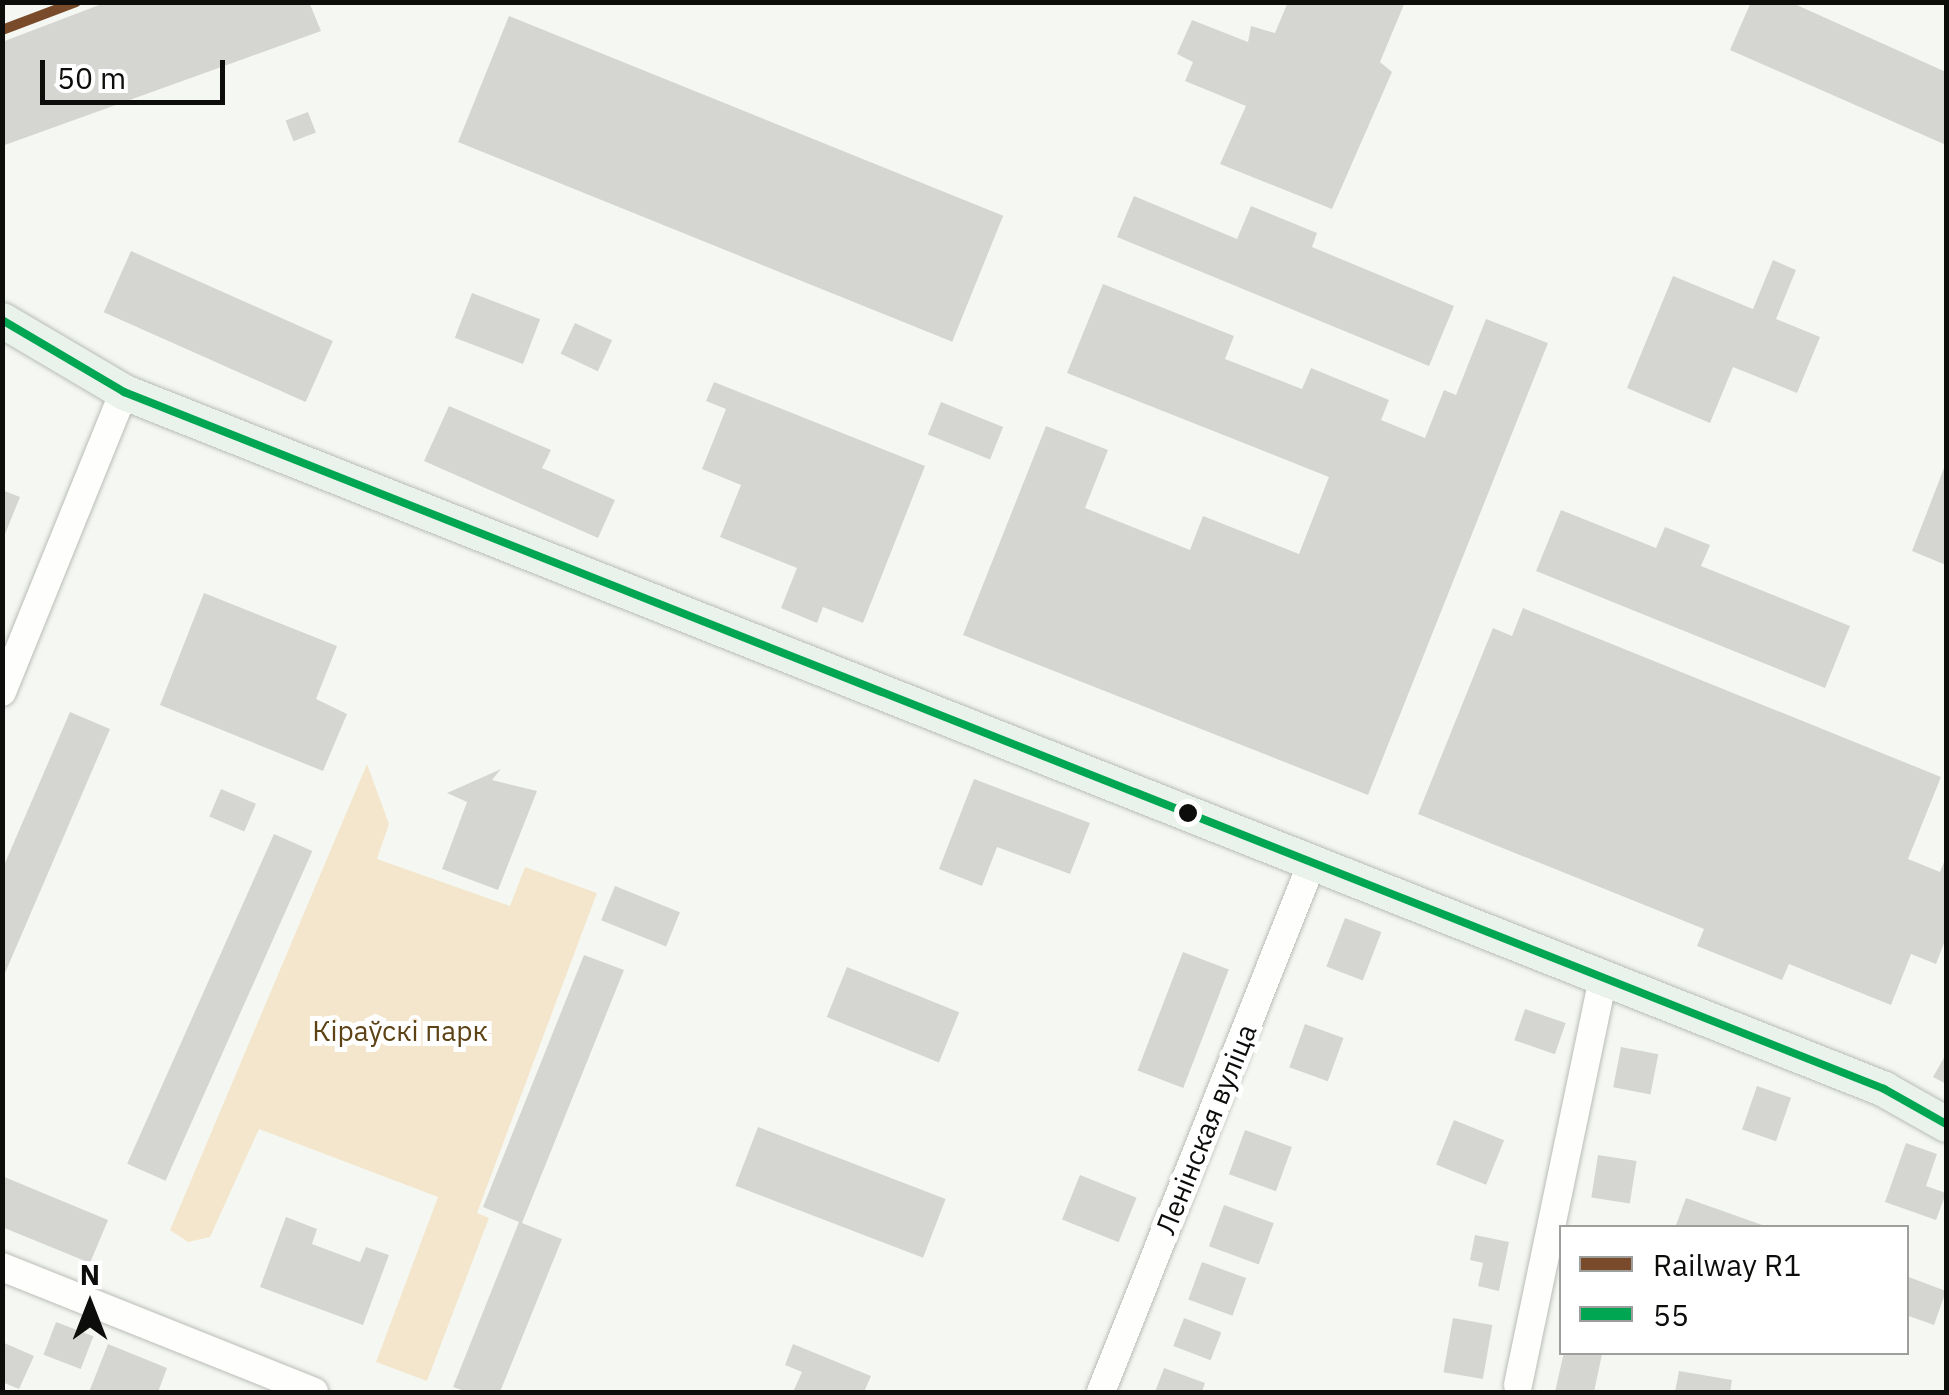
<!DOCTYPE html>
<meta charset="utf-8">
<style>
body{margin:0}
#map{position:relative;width:1949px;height:1395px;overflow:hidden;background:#f5f8f2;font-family:"IBM Plex Sans",sans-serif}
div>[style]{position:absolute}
.green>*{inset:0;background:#f4e6cc}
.building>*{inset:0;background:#d5d6d1;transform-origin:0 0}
.roads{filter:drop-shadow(0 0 2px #babcb8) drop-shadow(0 0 2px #babcb8)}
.minor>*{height:28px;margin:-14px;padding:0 14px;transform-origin:14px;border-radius:14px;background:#fefefd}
.major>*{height:35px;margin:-17.5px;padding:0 17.5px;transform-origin:17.5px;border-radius:17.5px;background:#e9f2eb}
.bus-1>*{height:8px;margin:-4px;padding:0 4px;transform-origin:4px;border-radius:4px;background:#00a651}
.rail-1>*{height:10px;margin:-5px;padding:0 5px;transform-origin:5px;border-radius:5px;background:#7a4b2a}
.dots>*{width:28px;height:28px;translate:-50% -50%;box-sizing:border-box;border:5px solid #fff;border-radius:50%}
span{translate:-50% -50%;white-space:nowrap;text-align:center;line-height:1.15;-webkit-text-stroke:10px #fff;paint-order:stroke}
.park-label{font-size:28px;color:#5c4215}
.street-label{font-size:28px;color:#0d0e0b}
.frame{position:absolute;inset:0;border:5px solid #0d0e0b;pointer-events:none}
.legend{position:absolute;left:1559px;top:1225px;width:350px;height:130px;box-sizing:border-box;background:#fff;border:2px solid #9e9f9d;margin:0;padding:12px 18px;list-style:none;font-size:30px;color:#0d0e0b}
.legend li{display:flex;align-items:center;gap:20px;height:50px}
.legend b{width:50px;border:2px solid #9e9f9d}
.north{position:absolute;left:40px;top:1255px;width:100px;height:100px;-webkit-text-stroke:8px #fff;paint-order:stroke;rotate:0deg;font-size:28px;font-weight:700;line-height:40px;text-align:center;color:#0d0e0b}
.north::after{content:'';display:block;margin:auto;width:35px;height:45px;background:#0d0e0b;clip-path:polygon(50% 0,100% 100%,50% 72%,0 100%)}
.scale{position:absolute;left:40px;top:60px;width:185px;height:45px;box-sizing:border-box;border:5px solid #0d0e0b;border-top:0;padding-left:12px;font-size:30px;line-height:35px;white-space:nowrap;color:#0d0e0b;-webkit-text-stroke:8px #fff;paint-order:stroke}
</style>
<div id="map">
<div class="green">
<i style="clip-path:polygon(367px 764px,389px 824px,377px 859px,510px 906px,525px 867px,597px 893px,477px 1213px,489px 1218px,427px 1381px,376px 1362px,438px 1197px,259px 1129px,210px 1237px,188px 1242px,170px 1230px)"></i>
</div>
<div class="building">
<i style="clip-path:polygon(107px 2px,309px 2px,321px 31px,2px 146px,2px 42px)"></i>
<i style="clip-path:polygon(1288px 2px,1405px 2px,1380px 62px,1392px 72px,1332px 209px,1220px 164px,1246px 106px,1185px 81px,1193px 62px,1177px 54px,1192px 20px,1248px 42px,1251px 26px,1275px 33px)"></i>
<i style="clip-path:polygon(1751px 2px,1790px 2px,1946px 72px,1946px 145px,1730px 50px)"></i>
<i style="left:509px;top:16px;width:533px;height:136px;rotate:22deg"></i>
<i style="left:308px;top:112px;width:22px;height:24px;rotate:69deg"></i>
<i style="clip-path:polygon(1134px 196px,1237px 239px,1251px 206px,1317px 233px,1312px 247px,1454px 306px,1429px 366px,1117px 237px)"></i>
<i style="left:131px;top:251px;width:221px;height:67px;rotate:24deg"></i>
<i style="clip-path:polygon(1773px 260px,1796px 270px,1776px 319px,1820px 337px,1797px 393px,1733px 367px,1710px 423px,1627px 388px,1673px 276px,1753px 309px)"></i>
<i style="clip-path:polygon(1103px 284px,1234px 336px,1225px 359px,1302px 389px,1311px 368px,1389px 400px,1381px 420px,1425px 438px,1444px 390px,1456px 395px,1486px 319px,1548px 343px,1368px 795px,963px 635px,1046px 426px,1108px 450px,1085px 508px,1190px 550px,1203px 516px,1299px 554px,1329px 477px,1067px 373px)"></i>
<i style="left:472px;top:293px;width:73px;height:48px;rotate:21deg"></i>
<i style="left:575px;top:323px;width:41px;height:34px;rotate:25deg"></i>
<i style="clip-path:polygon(714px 382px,925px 466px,863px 623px,823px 607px,817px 623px,781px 608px,797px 568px,720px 537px,741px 485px,702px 469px,726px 409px,706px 401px)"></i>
<i style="left:941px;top:402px;width:67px;height:35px;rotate:22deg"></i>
<i style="clip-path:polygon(449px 406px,551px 450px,542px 468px,615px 500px,598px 538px,424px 461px)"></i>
<i style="clip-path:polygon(1946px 463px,1946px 565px,1912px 551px)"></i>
<i style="clip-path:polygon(2px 490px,20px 497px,3px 539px,2px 539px)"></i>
<i style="clip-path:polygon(1561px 510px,1656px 548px,1665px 527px,1710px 545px,1701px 566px,1850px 626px,1825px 688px,1536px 571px)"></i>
<i style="clip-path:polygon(204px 593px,337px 646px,316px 699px,347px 714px,323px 771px,160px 705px)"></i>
<i style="clip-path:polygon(1523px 608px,1941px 777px,1908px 859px,1940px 872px,1946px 857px,1946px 938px,1936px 964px,1911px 954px,1891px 1005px,1789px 964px,1782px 980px,1697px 946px,1704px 929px,1418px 814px,1493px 628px,1512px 636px)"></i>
<i style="clip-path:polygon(70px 712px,110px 729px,2px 980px,2px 870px)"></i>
<i style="clip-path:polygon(501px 769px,492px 780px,537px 791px,498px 890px,442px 869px,467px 802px,447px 793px)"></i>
<i style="clip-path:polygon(974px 779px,1090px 823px,1070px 874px,997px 847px,982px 886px,939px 869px)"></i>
<i style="left:221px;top:789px;width:38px;height:30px;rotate:23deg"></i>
<i style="left:274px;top:834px;width:42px;height:361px;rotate:24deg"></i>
<i style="left:615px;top:886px;width:70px;height:37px;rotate:22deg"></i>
<i style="left:1345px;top:918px;width:39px;height:52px;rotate:21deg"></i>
<i style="left:1183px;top:952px;width:49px;height:127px;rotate:21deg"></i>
<i style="clip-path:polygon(584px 955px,624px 970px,522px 1223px,562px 1239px,500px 1392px,467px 1392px,453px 1387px,519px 1222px,483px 1207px)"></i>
<i style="left:847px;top:967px;width:121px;height:54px;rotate:22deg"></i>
<i style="left:1525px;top:1009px;width:43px;height:33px;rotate:19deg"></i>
<i style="left:1305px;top:1024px;width:41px;height:46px;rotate:20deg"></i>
<i style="left:1621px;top:1047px;width:38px;height:41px;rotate:11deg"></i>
<i style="clip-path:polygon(1946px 1054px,1946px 1084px,1933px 1077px)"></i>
<i style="left:1757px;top:1086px;width:36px;height:46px;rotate:19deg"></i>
<i style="left:1454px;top:1120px;width:54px;height:48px;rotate:22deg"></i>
<i style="left:758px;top:1127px;width:201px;height:63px;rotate:21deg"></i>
<i style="left:1245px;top:1130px;width:50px;height:47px;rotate:20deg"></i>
<i style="clip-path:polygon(1906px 1143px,1937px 1154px,1926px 1186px,1946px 1193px,1936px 1220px,1885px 1202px)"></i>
<i style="left:1598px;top:1155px;width:39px;height:43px;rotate:9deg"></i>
<i style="left:1080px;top:1175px;width:61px;height:48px;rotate:22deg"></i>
<i style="clip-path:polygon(2px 1176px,108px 1220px,90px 1263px,2px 1227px)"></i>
<i style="clip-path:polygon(1686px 1198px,1768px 1227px,1768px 1228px,1675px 1228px)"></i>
<i style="left:1224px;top:1205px;width:53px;height:44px;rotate:20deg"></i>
<i style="clip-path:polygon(286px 1217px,317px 1229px,312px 1244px,360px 1262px,366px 1247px,389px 1255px,363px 1325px,260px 1287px)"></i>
<i style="clip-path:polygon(1475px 1235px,1509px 1242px,1499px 1291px,1478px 1286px,1483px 1263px,1470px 1260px)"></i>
<i style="left:1202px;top:1262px;width:47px;height:40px;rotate:20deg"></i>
<i style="clip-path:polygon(1906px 1276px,1946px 1291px,1934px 1325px,1906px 1315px)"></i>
<i style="left:1184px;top:1318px;width:40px;height:30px;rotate:21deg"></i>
<i style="left:1453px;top:1318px;width:40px;height:55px;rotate:10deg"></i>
<i style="left:56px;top:1322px;width:40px;height:35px;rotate:21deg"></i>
<i style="clip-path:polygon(2px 1342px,34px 1356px,19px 1389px,2px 1382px)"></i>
<i style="clip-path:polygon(108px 1344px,167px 1368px,158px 1392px,89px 1392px)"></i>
<i style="clip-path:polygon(793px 1344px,871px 1376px,864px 1392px,793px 1392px,802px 1372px,785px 1365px)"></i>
<i style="clip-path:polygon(1564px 1352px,1602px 1354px,1594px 1392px,1555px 1392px)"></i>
<i style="clip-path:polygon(1164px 1368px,1205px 1383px,1202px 1392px,1155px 1392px)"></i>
<i style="clip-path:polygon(1679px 1371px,1732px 1380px,1730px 1392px,1675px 1392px)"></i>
</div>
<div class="roads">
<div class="minor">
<i style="left:2px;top:692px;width:324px;rotate:-67.9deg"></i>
<i style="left:2px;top:1267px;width:336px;rotate:21.8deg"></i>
<i style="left:1518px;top:1385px;width:415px;rotate:-78.2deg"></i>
<i style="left:1101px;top:1392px;width:567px;rotate:-68.27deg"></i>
</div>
<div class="major">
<i style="left:2px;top:320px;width:142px;rotate:30.5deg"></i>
<i style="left:124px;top:392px;width:1893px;rotate:21.6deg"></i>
<i style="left:1884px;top:1089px;width:71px;rotate:29.4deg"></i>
</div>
</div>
<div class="bus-1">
<i style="left:2px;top:320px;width:142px;rotate:30.5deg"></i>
<i style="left:124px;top:392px;width:1893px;rotate:21.6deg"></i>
<i style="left:1884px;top:1089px;width:71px;rotate:29.4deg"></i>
</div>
<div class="rail-1">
<i style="left:2px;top:30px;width:79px;rotate:-20.7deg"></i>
</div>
<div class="dots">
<i style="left:1188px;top:813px;background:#0d0e0b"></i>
</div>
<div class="park-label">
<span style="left:400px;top:1031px">Кіраўскі парк</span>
</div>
<div class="street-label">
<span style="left:1206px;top:1129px;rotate:-68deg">Ленінская вуліца</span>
</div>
<div class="frame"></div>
<ul class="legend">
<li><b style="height:12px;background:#7a4b2a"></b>Railway R1</li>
<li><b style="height:12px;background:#00a651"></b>55</li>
</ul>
<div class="north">N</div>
<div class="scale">50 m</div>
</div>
